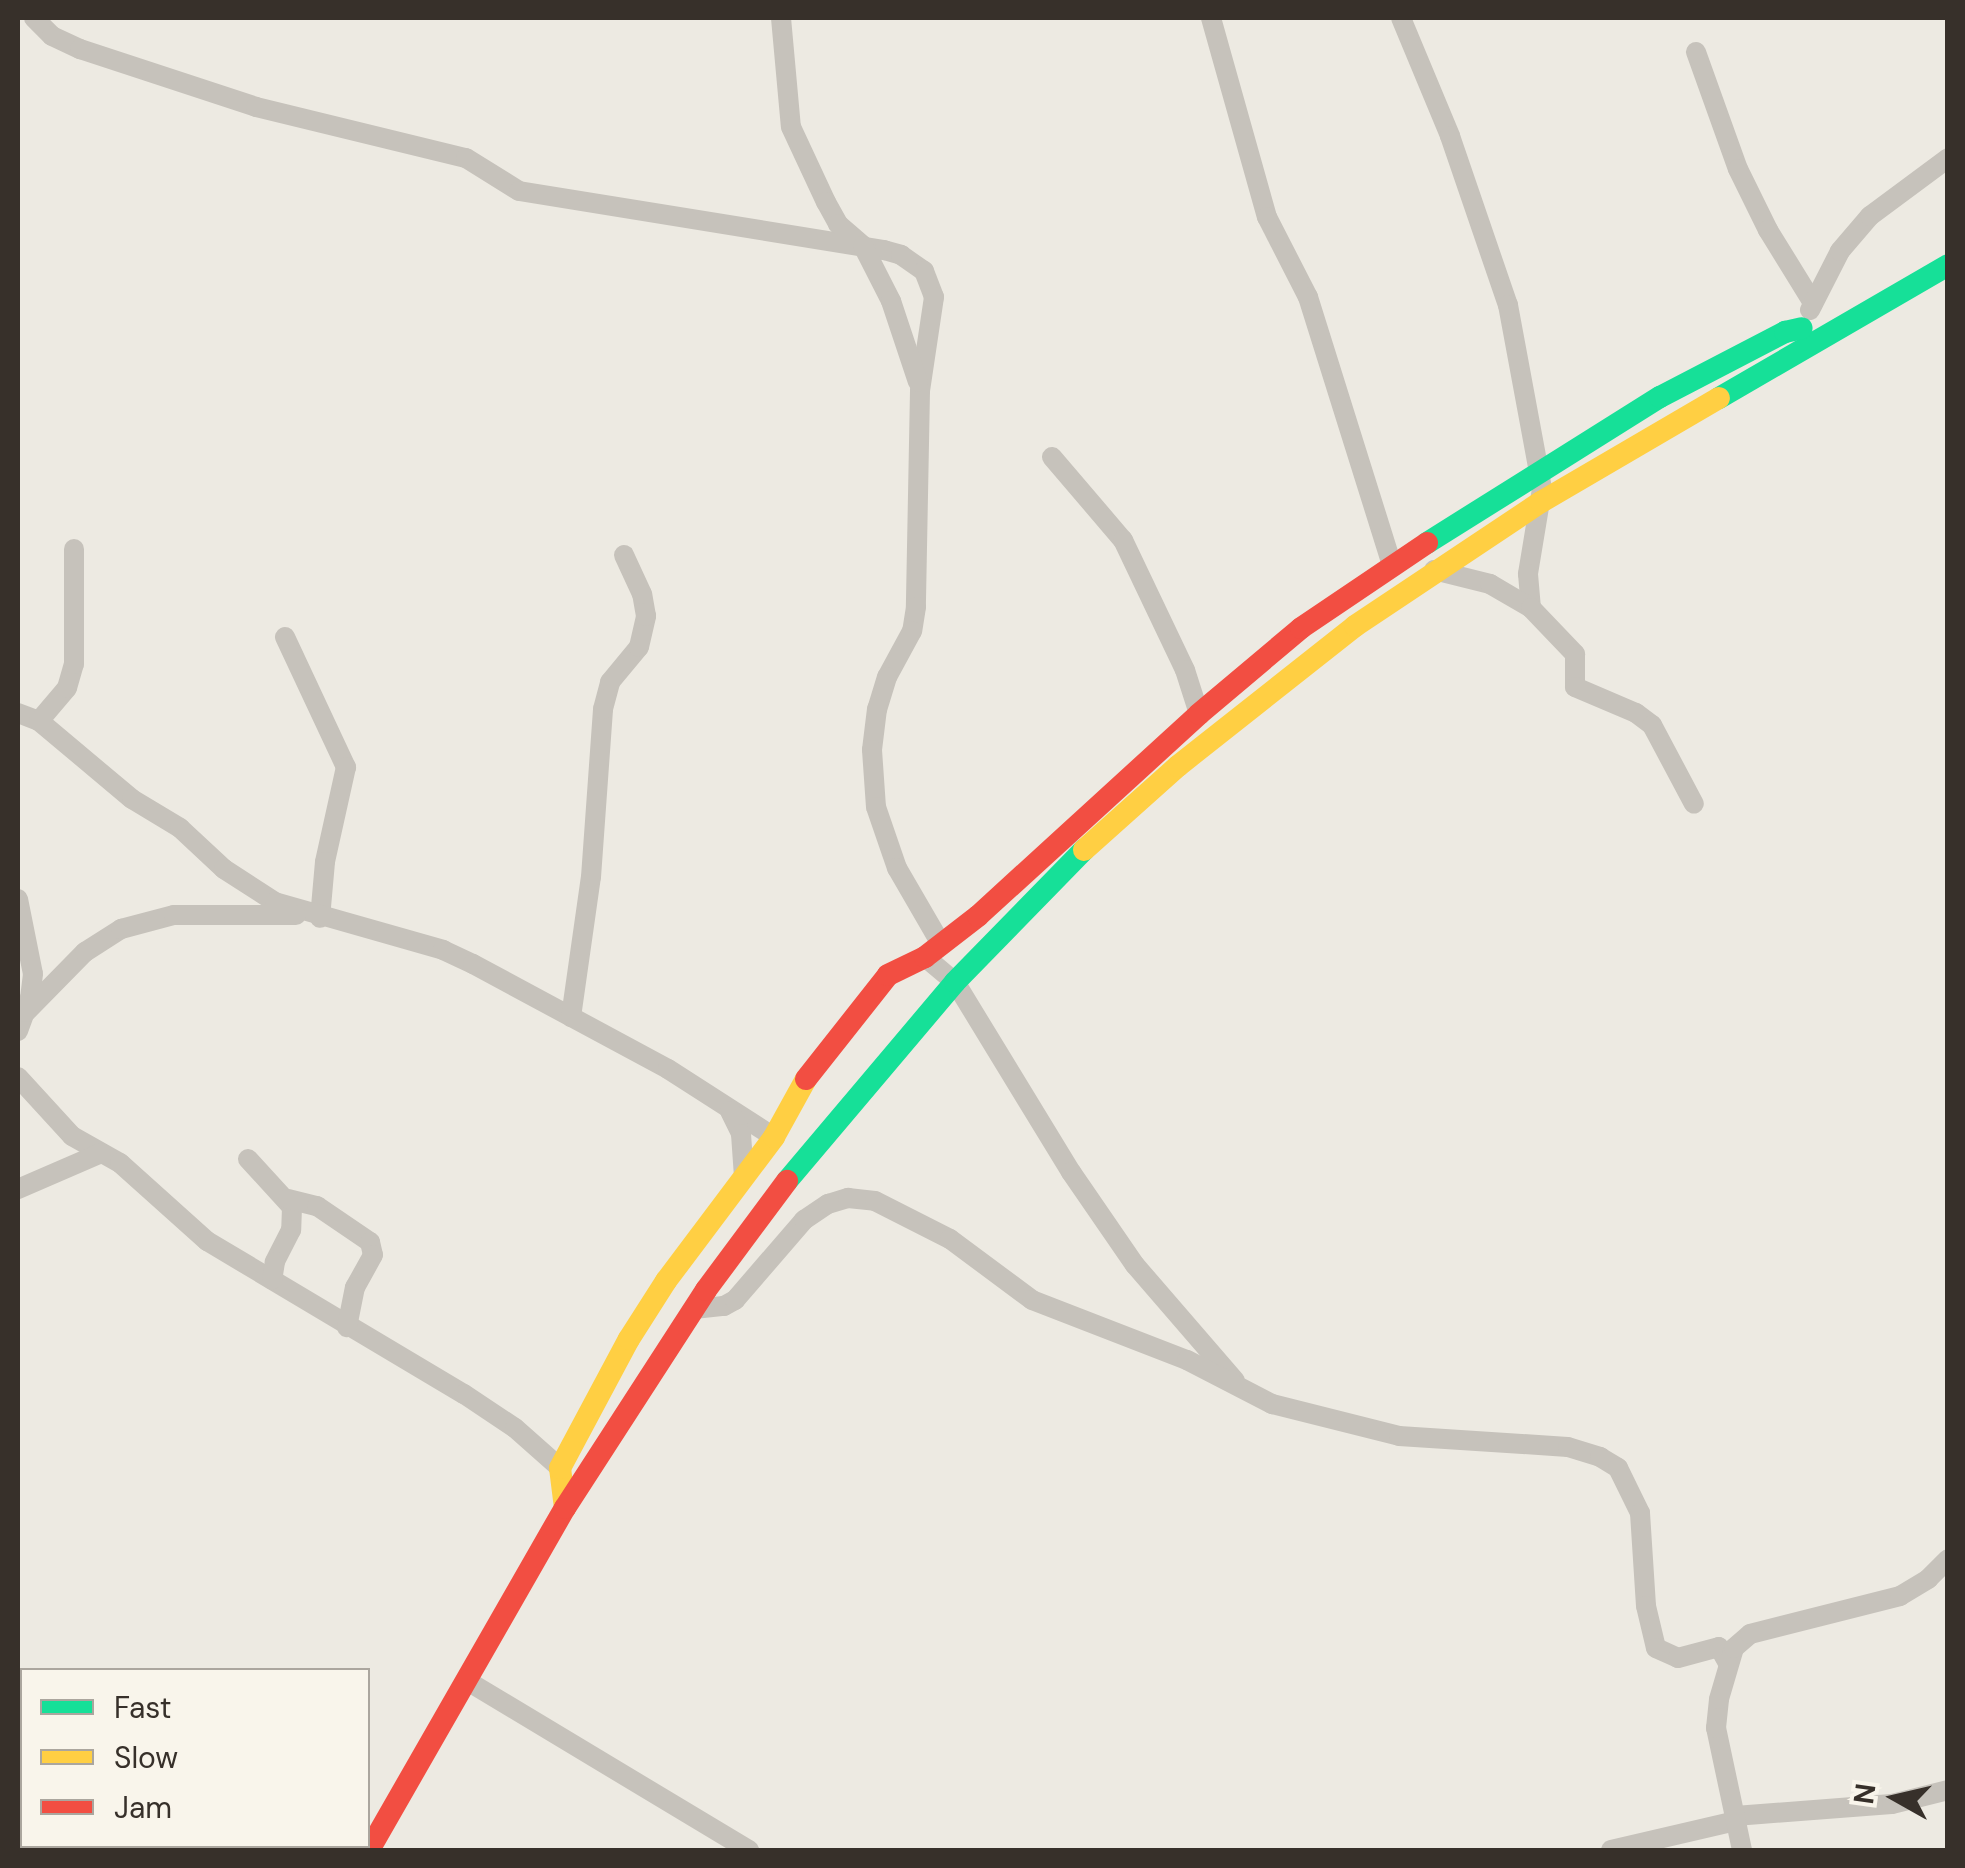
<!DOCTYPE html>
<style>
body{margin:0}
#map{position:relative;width:1965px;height:1868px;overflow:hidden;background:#edeae2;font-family:"DM Sans",sans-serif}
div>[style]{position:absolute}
.street>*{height:20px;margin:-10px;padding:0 10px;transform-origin:10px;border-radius:10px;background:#c6c2bb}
.fast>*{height:22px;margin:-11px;padding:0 11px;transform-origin:11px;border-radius:11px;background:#16e098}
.slow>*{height:22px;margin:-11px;padding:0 11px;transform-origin:11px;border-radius:11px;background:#ffcf43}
.jam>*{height:22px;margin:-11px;padding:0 11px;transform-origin:11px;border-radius:11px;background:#f24e42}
span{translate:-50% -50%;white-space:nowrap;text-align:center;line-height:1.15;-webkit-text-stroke:8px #f9f5eb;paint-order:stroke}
.frame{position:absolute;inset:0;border:20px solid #37302a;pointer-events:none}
.legend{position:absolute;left:20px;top:1668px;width:350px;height:180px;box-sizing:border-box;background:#f9f5eb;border:2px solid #aba69e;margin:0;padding:12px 18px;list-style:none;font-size:30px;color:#37302a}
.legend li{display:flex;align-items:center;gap:20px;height:50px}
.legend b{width:50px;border:2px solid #aba69e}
.north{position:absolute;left:1845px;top:1748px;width:100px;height:100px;-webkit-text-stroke:8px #f9f5eb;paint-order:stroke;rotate:278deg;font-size:28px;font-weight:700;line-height:40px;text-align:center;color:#37302a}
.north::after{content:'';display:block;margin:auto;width:35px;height:45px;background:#37302a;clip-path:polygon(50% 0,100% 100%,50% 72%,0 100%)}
</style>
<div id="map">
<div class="street">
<i style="left:34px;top:18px;width:25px;rotate:45deg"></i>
<i style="left:52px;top:36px;width:31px;rotate:25deg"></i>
<i style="left:80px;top:49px;width:185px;rotate:18.2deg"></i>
<i style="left:256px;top:107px;width:216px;rotate:13.7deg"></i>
<i style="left:466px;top:158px;width:62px;rotate:31.9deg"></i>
<i style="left:519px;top:191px;width:370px;rotate:9.2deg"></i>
<i style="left:884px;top:250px;width:18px;rotate:16deg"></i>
<i style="left:901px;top:255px;width:28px;rotate:35deg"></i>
<i style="left:924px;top:271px;width:28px;rotate:69deg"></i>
<i style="left:934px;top:297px;width:95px;rotate:98.5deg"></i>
<i style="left:920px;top:391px;width:216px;rotate:91.1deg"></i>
<i style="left:916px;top:607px;width:24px;rotate:99deg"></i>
<i style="left:912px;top:631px;width:52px;rotate:118.5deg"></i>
<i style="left:887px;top:677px;width:34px;rotate:107deg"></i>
<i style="left:877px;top:709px;width:41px;rotate:97deg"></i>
<i style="left:872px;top:750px;width:57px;rotate:86deg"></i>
<i style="left:876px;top:807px;width:65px;rotate:71deg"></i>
<i style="left:897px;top:868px;width:88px;rotate:59.9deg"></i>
<i style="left:781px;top:18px;width:109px;rotate:84.8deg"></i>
<i style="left:791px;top:127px;width:83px;rotate:65deg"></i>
<i style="left:826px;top:202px;width:25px;rotate:61deg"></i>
<i style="left:838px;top:224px;width:33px;rotate:41deg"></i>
<i style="left:863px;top:246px;width:62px;rotate:63deg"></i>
<i style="left:891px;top:301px;width:85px;rotate:71.6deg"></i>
<i style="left:1211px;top:18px;width:207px;rotate:74.3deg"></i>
<i style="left:1267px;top:217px;width:90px;rotate:62.9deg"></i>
<i style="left:1308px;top:297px;width:281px;rotate:72.6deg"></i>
<i style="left:1401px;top:18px;width:128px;rotate:67.4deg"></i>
<i style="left:1450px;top:136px;width:179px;rotate:71.1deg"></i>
<i style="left:1508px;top:305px;width:187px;rotate:79.5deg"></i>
<i style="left:1542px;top:489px;width:86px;rotate:99.4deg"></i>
<i style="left:1528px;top:574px;width:34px;rotate:85deg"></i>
<i style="left:1696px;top:52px;width:124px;rotate:70.3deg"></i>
<i style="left:1738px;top:169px;width:68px;rotate:63.8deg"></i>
<i style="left:1768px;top:230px;width:86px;rotate:58.3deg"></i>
<i style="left:1810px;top:310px;width:66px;rotate:-63deg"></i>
<i style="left:1840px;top:251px;width:46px;rotate:-49.4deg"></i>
<i style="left:1870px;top:216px;width:97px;rotate:-36.6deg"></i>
<i style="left:1052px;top:457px;width:109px;rotate:49.5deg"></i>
<i style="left:1123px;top:540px;width:144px;rotate:64.5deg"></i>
<i style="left:1185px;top:670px;width:46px;rotate:72.3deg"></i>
<i style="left:1434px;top:570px;width:58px;rotate:14deg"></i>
<i style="left:1490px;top:584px;width:48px;rotate:30.3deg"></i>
<i style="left:1531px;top:608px;width:64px;rotate:46.3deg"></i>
<i style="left:1575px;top:654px;width:33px;rotate:90deg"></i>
<i style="left:1575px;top:687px;width:66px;rotate:23.1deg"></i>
<i style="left:1636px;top:713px;width:20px;rotate:37deg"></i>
<i style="left:1652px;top:725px;width:89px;rotate:62deg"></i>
<i style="left:285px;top:637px;width:144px;rotate:64.9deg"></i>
<i style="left:346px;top:767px;width:97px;rotate:102.5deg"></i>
<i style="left:325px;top:862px;width:56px;rotate:95.1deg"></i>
<i style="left:18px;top:713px;width:22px;rotate:21deg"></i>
<i style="left:39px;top:721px;width:121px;rotate:40deg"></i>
<i style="left:132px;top:799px;width:56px;rotate:31.1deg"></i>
<i style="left:180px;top:828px;width:60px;rotate:43deg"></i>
<i style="left:224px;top:869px;width:61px;rotate:32.9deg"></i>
<i style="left:275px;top:902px;width:175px;rotate:15.9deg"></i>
<i style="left:443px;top:950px;width:33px;rotate:25deg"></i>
<i style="left:473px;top:964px;width:221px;rotate:28.3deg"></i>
<i style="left:668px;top:1069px;width:126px;rotate:32.7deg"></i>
<i style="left:39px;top:721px;width:43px;rotate:-49.7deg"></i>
<i style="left:67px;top:688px;width:25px;rotate:-74deg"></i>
<i style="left:74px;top:664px;width:115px;rotate:-90deg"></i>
<i style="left:18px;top:899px;width:76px;rotate:78.7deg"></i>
<i style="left:33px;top:974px;width:24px;rotate:97deg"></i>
<i style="left:30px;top:998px;width:35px;rotate:110deg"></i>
<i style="left:925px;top:957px;width:39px;rotate:40deg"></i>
<i style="left:955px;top:982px;width:223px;rotate:58.6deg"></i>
<i style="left:1071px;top:1172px;width:113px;rotate:55.5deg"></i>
<i style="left:1135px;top:1265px;width:153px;rotate:49.2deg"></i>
<i style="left:26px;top:1012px;width:84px;rotate:-45.5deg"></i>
<i style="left:85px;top:952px;width:43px;rotate:-32.6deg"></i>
<i style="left:121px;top:929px;width:55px;rotate:-14.8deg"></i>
<i style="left:174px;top:915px;width:122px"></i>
<i style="left:571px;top:1017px;width:141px;rotate:-81.9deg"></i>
<i style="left:591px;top:877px;width:168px;rotate:-85.9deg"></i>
<i style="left:603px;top:709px;width:28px;rotate:-75deg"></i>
<i style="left:610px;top:682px;width:45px;rotate:-50.4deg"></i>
<i style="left:639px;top:647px;width:32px;rotate:-77deg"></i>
<i style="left:646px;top:616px;width:22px;rotate:-100deg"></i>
<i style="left:642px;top:594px;width:43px;rotate:-114.8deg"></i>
<i style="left:18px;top:1077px;width:80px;rotate:47.5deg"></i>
<i style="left:72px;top:1136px;width:55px;rotate:29.4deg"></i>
<i style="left:120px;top:1163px;width:117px;rotate:41.9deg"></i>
<i style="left:207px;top:1241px;width:299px;rotate:30.8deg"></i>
<i style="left:464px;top:1394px;width:61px;rotate:33.7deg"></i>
<i style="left:515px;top:1428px;width:60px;rotate:41.6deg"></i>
<i style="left:730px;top:1111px;width:25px;rotate:64deg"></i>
<i style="left:741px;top:1134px;width:43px;rotate:86deg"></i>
<i style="left:248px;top:1159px;width:65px;rotate:47.5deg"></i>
<i style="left:292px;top:1207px;width:23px;rotate:92deg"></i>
<i style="left:291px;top:1230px;width:36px;rotate:117deg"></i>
<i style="left:275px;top:1262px;width:18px;rotate:99deg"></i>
<i style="left:18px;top:1189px;width:90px;rotate:-23.4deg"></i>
<i style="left:288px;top:1199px;width:30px;rotate:14deg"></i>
<i style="left:317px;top:1206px;width:64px;rotate:34.2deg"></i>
<i style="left:370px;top:1242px;width:13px;rotate:77deg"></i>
<i style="left:373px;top:1255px;width:37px;rotate:119deg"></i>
<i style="left:355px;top:1287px;width:41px;rotate:101.3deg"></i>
<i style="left:694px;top:1309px;width:30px;rotate:-6deg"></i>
<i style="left:724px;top:1306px;width:13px;rotate:-29deg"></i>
<i style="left:735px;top:1300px;width:106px;rotate:-49.2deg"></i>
<i style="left:804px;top:1220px;width:29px;rotate:-34deg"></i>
<i style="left:828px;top:1204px;width:21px;rotate:-17deg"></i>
<i style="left:848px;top:1198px;width:27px;rotate:6deg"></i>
<i style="left:875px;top:1201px;width:84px;rotate:26.9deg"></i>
<i style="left:950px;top:1239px;width:102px;rotate:36.6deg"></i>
<i style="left:1032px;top:1300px;width:166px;rotate:21.2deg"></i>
<i style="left:1187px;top:1360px;width:96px;rotate:27.4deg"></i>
<i style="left:1272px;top:1404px;width:131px;rotate:14.1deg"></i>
<i style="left:1399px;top:1436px;width:169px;rotate:3.7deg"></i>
<i style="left:1568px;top:1447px;width:34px;rotate:17deg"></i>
<i style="left:1600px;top:1457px;width:21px;rotate:31deg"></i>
<i style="left:1618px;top:1468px;width:50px;rotate:63.9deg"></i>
<i style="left:1640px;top:1513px;width:93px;rotate:86.3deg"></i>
<i style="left:1646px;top:1606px;width:43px;rotate:76.6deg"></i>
<i style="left:1656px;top:1648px;width:24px;rotate:24deg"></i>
<i style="left:1678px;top:1658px;width:42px;rotate:-15deg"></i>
<i style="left:1719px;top:1647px;width:18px;rotate:61deg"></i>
<i style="left:469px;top:1682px;width:327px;rotate:31deg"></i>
<i style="left:18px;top:1770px;width:5px;rotate:37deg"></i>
<i style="left:1735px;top:1816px;width:157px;rotate:-4.4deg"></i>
<i style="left:1892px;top:1804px;width:58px;rotate:-14deg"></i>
<i style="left:150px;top:1846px;width:10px;rotate:24deg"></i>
<i style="left:1611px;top:1850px;width:128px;rotate:-13.1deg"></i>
<i style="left:1742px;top:1850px;width:125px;rotate:-102deg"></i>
<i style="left:1716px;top:1728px;width:29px;rotate:-84deg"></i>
<i style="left:1719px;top:1699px;width:53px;rotate:-73.6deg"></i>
<i style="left:1734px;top:1648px;width:21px;rotate:-41deg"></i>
<i style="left:1750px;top:1634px;width:155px;rotate:-14.2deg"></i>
<i style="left:1900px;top:1596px;width:33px;rotate:-31deg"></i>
<i style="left:1928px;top:1579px;width:28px;rotate:-45deg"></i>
</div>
<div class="fast">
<i style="left:1719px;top:398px;width:265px;rotate:-30.1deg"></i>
<i style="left:1427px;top:543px;width:275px;rotate:-32.1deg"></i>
<i style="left:1660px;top:397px;width:141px;rotate:-27.5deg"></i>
<i style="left:1785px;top:332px;width:17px;rotate:-13deg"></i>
<i style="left:787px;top:1181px;width:260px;rotate:-49.8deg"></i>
<i style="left:955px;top:982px;width:185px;rotate:-45.7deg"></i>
</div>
<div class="slow">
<i style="left:1084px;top:850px;width:126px;rotate:-41.8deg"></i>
<i style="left:1178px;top:766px;width:226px;rotate:-38.3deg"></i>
<i style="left:1355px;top:626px;width:224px;rotate:-33.7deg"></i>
<i style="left:1541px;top:502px;width:206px;rotate:-30.3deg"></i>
<i style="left:565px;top:1508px;width:40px;rotate:-97.1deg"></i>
<i style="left:560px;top:1468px;width:146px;rotate:-61.9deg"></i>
<i style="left:629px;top:1339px;width:69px;rotate:-57.5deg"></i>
<i style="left:666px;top:1281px;width:180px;rotate:-53.1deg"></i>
<i style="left:774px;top:1137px;width:66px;rotate:-61.1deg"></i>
</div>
<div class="jam">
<i style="left:806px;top:1079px;width:132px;rotate:-51.7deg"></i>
<i style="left:888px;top:975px;width:41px;rotate:-25.9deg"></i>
<i style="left:925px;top:957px;width:67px;rotate:-37.7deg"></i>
<i style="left:978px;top:916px;width:299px;rotate:-42.4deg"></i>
<i style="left:1199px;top:714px;width:133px;rotate:-40.1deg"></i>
<i style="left:1301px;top:628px;width:152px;rotate:-34deg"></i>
<i style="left:369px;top:1850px;width:394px;rotate:-60.2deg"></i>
<i style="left:565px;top:1508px;width:260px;rotate:-57.1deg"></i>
<i style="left:706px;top:1290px;width:136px;rotate:-53.4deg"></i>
</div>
<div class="frame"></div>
<ul class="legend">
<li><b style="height:12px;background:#16e098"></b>Fast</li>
<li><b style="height:12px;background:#ffcf43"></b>Slow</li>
<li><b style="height:12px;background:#f24e42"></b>Jam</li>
</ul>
<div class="north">N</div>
</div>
